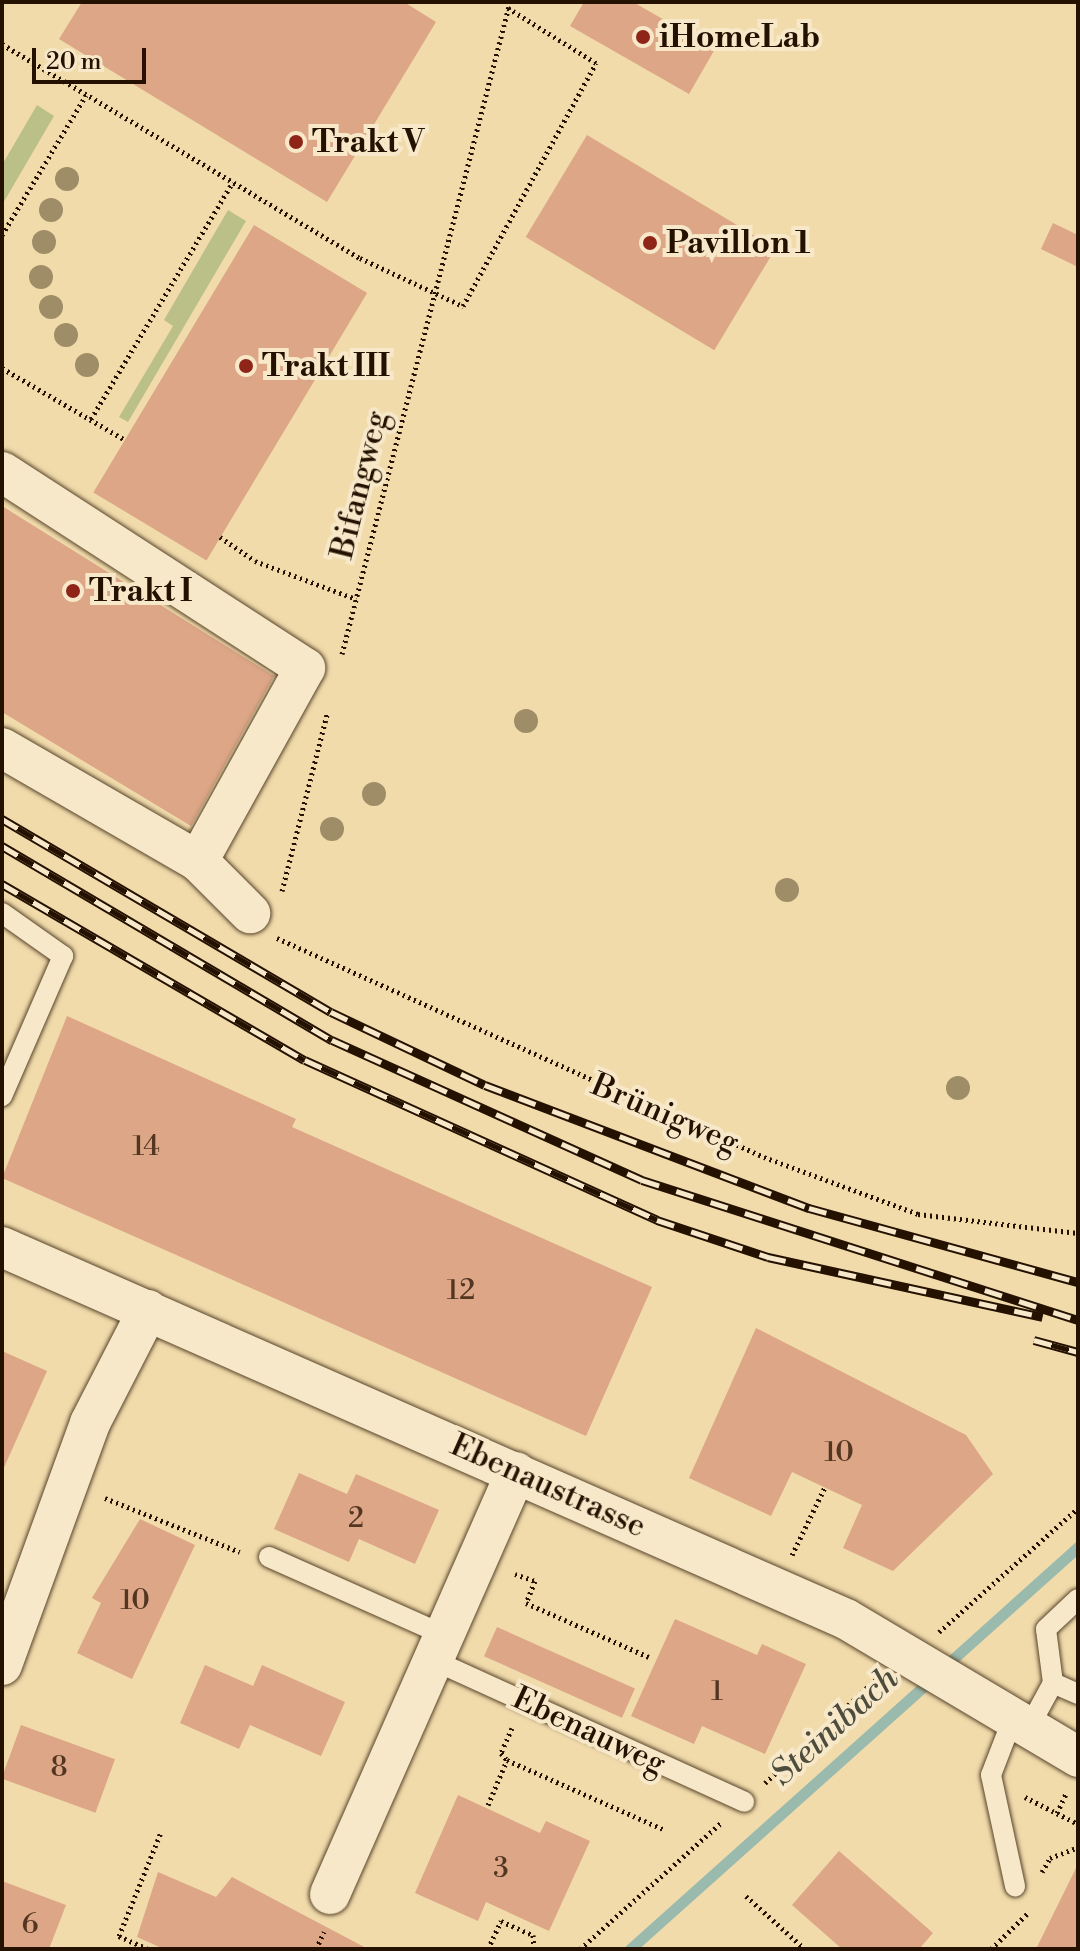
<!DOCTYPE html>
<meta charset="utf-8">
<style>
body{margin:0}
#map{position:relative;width:1080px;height:1951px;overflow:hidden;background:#f1dbab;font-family:"Libre Bodoni",serif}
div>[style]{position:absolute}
.green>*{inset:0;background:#bbc088}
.stream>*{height:11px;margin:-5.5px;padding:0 5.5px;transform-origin:5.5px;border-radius:5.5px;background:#9bbaae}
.building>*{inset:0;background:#dca687;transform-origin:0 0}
.path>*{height:5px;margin-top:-2.5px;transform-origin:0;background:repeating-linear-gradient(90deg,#251100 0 2px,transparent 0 6px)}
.roads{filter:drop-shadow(0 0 2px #58442b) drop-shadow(0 0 2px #58442b)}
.service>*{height:20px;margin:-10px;padding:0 10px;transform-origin:10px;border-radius:10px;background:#f6e8c8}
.minor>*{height:40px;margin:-20px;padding:0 20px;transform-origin:20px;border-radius:20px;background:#f6e8c8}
.rail>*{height:9px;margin-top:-4.5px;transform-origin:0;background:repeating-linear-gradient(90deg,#f6e8c8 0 18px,#251100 0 36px);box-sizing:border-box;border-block:2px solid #251100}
.trees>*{width:24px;height:24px;margin:-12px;border-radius:50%;background:#9e8d67}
.dots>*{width:22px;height:22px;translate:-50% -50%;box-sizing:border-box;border:4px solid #f6e8c8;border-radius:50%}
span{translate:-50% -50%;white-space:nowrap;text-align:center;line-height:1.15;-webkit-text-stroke:8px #f6e8c8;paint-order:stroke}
.number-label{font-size:28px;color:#533622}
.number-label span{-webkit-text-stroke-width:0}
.poi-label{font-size:32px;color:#251100;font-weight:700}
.left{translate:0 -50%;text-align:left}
.street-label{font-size:32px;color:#251100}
.water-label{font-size:34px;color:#4e4c3d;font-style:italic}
.frame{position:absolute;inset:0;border:4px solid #251100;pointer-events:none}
.scale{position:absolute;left:32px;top:48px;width:114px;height:36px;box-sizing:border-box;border:4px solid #251100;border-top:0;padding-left:10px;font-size:24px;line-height:28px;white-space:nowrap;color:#251100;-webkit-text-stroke:6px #f6e8c8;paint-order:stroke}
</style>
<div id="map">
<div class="green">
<i style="clip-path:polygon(37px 105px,54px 116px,2px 205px,2px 165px)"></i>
<i style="clip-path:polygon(228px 210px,246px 221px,128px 422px,119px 417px,173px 326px,164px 320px)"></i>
</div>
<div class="stream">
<i style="left:943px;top:1668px;width:181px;rotate:-41.9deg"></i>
<i style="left:630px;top:1949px;width:404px;rotate:-41.8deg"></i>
</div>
<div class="building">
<i style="clip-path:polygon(82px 2px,404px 2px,436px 22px,327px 202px,59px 39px)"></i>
<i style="clip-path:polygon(584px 2px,633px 2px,715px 49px,689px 94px,570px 26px)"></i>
<i style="left:587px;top:135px;width:220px;height:119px;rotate:31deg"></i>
<i style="clip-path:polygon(1053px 223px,1078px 235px,1078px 267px,1041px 249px)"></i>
<i style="left:254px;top:225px;width:132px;height:312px;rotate:31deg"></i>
<i style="clip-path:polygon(2px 506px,274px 676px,191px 826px,2px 712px)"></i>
<i style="clip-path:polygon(67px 1016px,296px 1119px,292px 1127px,652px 1287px,586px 1436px,2px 1178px)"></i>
<i style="clip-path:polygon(756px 1328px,966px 1435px,993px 1474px,893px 1571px,843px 1548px,862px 1505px,792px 1472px,771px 1516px,689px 1478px)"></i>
<i style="clip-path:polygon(2px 1351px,47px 1371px,2px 1472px)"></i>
<i style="clip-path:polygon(299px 1473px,347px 1494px,356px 1474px,439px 1510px,415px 1564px,359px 1539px,349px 1562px,274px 1529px)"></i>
<i style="clip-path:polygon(140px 1519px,195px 1545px,132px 1679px,77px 1653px,101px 1603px,92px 1598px)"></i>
<i style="clip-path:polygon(675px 1619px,757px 1655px,762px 1644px,806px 1664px,765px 1754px,702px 1726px,694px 1744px,631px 1716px)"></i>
<i style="left:497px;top:1627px;width:151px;height:32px;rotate:24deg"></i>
<i style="clip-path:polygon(205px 1665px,253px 1686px,262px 1665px,345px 1702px,321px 1756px,250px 1725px,239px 1749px,180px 1723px)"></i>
<i style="left:21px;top:1725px;width:100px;height:57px;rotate:20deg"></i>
<i style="clip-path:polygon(458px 1795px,540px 1833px,546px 1821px,590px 1841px,549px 1931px,486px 1902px,478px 1921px,415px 1893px)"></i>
<i style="clip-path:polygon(839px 1851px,933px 1933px,919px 1949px,842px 1949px,792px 1905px)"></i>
<i style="clip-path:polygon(1078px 1864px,1078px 1949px,1036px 1949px)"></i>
<i style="clip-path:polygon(158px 1872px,216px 1897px,232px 1877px,368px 1949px,164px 1949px,137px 1937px)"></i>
<i style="clip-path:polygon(2px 1881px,66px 1905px,49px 1949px,2px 1949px)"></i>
</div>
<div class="path">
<i style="left:2px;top:44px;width:417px;rotate:30.9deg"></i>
<i style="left:360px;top:258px;width:114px;rotate:25deg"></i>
<i style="left:463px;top:306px;width:277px;rotate:-61.3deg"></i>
<i style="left:596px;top:63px;width:104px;rotate:-148deg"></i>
<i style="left:2px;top:235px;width:163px;rotate:-59deg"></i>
<i style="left:2px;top:368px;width:143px;rotate:30.3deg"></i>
<i style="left:91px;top:419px;width:276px;rotate:-59.1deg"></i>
<i style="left:220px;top:537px;width:42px;rotate:34.4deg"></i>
<i style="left:255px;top:561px;width:108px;rotate:20.6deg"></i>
<i style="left:342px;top:654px;width:673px;rotate:-75.55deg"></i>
<i style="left:282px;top:891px;width:183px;rotate:-75.7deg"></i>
<i style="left:277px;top:938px;width:534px;rotate:24.21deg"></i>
<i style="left:764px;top:1157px;width:164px;rotate:20.3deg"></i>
<i style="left:918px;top:1214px;width:161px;rotate:6.8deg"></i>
<i style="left:105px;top:1498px;width:145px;rotate:21.8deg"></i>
<i style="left:792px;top:1555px;width:76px;rotate:-64.1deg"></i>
<i style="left:515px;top:1574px;width:21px;rotate:19deg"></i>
<i style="left:535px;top:1581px;width:24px;rotate:112deg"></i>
<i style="left:526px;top:1603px;width:134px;rotate:23.7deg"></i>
<i style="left:939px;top:1632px;width:186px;rotate:-41.7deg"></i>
<i style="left:512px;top:1728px;width:27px;rotate:114deg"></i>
<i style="left:501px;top:1753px;width:9px;rotate:49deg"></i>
<i style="left:507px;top:1760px;width:171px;rotate:23.9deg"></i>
<i style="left:765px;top:1783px;width:151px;rotate:-43.1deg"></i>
<i style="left:1025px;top:1797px;width:59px;rotate:27deg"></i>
<i style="left:488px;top:1805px;width:49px;rotate:-67.1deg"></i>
<i style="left:1057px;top:1813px;width:23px;rotate:-65deg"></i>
<i style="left:1042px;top:1872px;width:16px;rotate:-60deg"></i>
<i style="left:1050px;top:1858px;width:30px;rotate:-21deg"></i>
<i style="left:746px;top:1896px;width:79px;rotate:41.9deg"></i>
<i style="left:148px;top:1949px;width:32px;rotate:-156deg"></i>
<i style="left:119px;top:1936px;width:112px;rotate:-68deg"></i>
<i style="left:316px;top:1949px;width:19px;rotate:-65deg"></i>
<i style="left:488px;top:1949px;width:31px;rotate:-65deg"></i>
<i style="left:501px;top:1921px;width:35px;rotate:24deg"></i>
<i style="left:533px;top:1935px;width:14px;rotate:86deg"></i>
<i style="left:580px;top:1949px;width:191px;rotate:-41.8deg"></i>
<i style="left:991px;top:1949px;width:53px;rotate:-44.2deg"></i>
</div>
<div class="roads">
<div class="service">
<i style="left:2px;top:913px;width:75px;rotate:35.2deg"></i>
<i style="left:63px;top:956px;width:153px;rotate:113.5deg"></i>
<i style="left:269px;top:1557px;width:192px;rotate:24deg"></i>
<i style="left:433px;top:1660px;width:342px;rotate:24.5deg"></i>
<i style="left:1053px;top:1683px;width:27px;rotate:24deg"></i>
<i style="left:1013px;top:1718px;width:61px;rotate:111.1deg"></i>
<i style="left:991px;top:1775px;width:114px;rotate:77.8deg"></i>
<i style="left:1029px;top:1727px;width:50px;rotate:-61.4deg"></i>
<i style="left:1053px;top:1683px;width:54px;rotate:-97.4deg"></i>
<i style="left:1046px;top:1629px;width:44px;rotate:-43.2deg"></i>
</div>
<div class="minor">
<i style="left:2px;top:472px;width:361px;rotate:32.9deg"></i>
<i style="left:305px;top:668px;width:221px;rotate:119deg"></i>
<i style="left:2px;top:748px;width:226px;rotate:30deg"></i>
<i style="left:198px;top:861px;width:74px;rotate:45deg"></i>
<i style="left:2px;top:1247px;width:922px;rotate:23.79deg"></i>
<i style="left:846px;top:1619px;width:270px;rotate:30.7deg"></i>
<i style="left:2px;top:1665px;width:258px;rotate:-70deg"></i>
<i style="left:90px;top:1423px;width:127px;rotate:-62.8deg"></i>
<i style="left:330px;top:1894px;width:461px;rotate:-66.2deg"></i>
</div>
</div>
<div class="rail">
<i style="left:2px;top:819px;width:381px;rotate:30.4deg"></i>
<i style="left:331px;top:1012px;width:170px;rotate:25.4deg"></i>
<i style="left:485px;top:1085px;width:347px;rotate:20.8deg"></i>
<i style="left:809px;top:1208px;width:279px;rotate:15.4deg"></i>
<i style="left:2px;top:846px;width:383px;rotate:30.5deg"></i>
<i style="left:332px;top:1040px;width:340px;rotate:24.3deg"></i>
<i style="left:642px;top:1180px;width:458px;rotate:17.8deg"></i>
<i style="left:2px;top:884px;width:350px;rotate:30.2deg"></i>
<i style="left:305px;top:1060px;width:387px;rotate:24.4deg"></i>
<i style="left:657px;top:1220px;width:117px;rotate:18.4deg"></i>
<i style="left:768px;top:1257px;width:281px;rotate:12.3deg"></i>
<i style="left:1034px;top:1340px;width:46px;rotate:15.3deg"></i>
</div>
<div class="trees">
<i style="left:67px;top:179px"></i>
<i style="left:51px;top:210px"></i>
<i style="left:44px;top:242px"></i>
<i style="left:41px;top:277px"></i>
<i style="left:51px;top:307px"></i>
<i style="left:66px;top:335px"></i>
<i style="left:87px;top:365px"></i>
<i style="left:526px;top:721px"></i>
<i style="left:374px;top:794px"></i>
<i style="left:332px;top:829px"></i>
<i style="left:787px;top:890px"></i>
<i style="left:958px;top:1088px"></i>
</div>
<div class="dots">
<i style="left:643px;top:37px;background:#8f2418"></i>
<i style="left:296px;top:142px;background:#8f2418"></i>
<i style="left:650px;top:243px;background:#8f2418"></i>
<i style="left:246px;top:366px;background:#8f2418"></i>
<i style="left:73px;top:591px;background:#8f2418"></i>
</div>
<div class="number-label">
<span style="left:146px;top:1147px">14</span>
<span style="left:461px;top:1291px">12</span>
<span style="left:839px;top:1453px">10</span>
<span style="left:356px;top:1519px">2</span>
<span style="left:135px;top:1601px">10</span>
<span style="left:717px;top:1692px">1</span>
<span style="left:59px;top:1768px">8</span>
<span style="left:501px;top:1869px">3</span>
<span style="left:30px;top:1925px">6</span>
</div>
<div class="poi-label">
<span class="left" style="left:659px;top:37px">iHomeLab</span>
<span class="left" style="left:312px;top:142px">Trakt V</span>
<span class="left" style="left:666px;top:243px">Pavillon 1</span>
<span class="left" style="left:262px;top:366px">Trakt III</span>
<span class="left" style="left:89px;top:591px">Trakt I</span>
</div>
<div class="street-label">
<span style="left:360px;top:485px;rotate:-76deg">Bifangweg</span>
<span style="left:665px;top:1114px;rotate:23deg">Brünigweg</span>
<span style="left:548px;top:1486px;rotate:24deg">Ebenaustrasse</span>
<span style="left:589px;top:1731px;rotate:25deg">Ebenauweg</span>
</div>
<div class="water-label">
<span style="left:835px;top:1727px;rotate:-42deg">Steinibach</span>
</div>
<div class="frame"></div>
<div class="scale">20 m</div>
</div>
